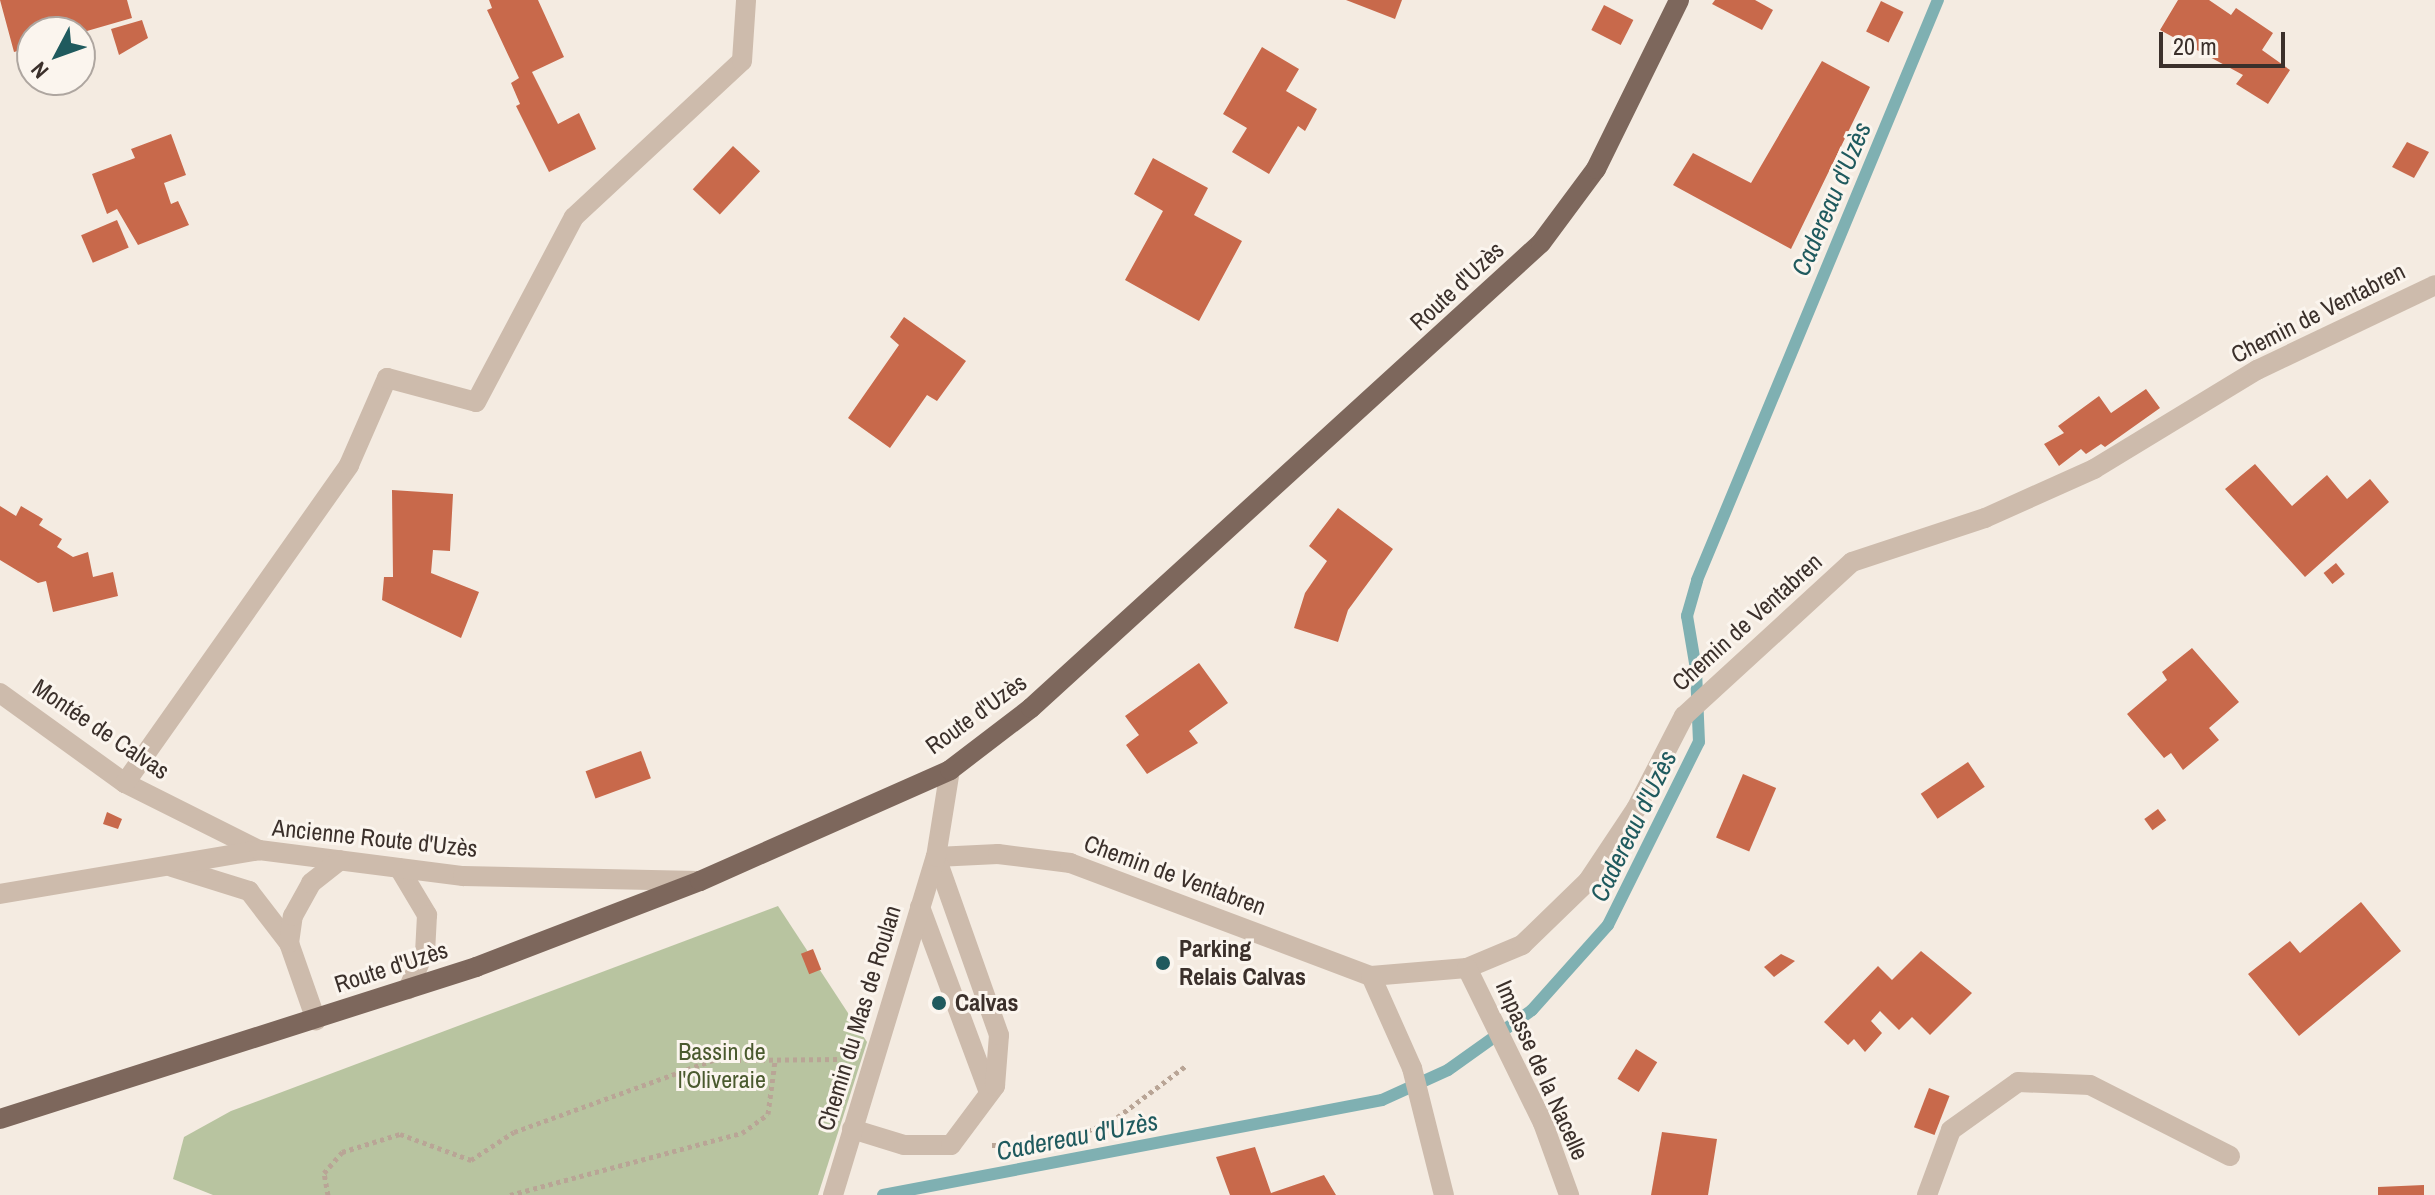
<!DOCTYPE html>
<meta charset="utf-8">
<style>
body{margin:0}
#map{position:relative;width:2435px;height:1195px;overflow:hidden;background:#f4ebe1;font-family:"Archivo Narrow",sans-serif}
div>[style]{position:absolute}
.green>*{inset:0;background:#b8c4a0}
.stream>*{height:12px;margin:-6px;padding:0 6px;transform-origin:6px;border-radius:6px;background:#7fb0b2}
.building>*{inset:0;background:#c8694b;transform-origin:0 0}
.path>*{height:5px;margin-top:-2.5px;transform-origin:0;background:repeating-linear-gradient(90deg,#b9a596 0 4px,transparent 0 8px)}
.minor>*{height:20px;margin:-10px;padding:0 10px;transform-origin:10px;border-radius:10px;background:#cdbbac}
.major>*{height:20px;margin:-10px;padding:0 10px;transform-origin:10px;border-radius:10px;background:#7d675c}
.dots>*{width:22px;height:22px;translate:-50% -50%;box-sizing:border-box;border:4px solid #fbf5ee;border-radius:50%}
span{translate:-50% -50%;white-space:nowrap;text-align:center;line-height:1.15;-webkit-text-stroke:6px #fbf5ee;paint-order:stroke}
.street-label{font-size:24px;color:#3b302b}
.poi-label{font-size:24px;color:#3b302b;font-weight:700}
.left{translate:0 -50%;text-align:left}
.park-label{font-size:24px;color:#4a5a2e}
.water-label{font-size:26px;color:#1f5a5e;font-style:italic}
.north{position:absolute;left:16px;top:16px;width:80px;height:80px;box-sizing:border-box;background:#fbf5ee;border:2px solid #aea6a0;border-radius:50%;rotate:229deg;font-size:22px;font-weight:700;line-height:32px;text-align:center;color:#3b302b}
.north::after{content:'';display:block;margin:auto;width:28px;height:36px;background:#1f5a5e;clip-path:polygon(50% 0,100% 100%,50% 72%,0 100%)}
.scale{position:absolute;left:2159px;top:32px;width:126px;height:36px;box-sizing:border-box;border:4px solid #3b302b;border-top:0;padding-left:10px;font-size:24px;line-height:28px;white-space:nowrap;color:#3b302b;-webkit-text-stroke:6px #fbf5ee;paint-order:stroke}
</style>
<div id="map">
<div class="green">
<i style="clip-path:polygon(778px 906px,867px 1042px,818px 1195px,213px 1195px,173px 1179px,184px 1137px,231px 1111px)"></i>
</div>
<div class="stream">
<i style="left:883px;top:1195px;width:508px;rotate:-10.78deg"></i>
<i style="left:1382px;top:1100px;width:72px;rotate:-24.4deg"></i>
<i style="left:1448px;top:1070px;width:103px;rotate:-35.5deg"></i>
<i style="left:1532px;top:1010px;width:114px;rotate:-48.2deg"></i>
<i style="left:1608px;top:925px;width:204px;rotate:-63.6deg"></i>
<i style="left:1699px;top:742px;width:73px;rotate:-92.4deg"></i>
<i style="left:1696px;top:669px;width:54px;rotate:-99.6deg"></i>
<i style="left:1687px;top:616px;width:37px;rotate:-74deg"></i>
<i style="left:1697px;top:580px;width:628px;rotate:-67.44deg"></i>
</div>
<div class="building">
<i style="clip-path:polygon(0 0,127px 0,132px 18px,80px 33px,32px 32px,32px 47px,14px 52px)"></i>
<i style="clip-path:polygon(489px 0,538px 0,564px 57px,532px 72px,558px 124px,579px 113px,596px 149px,549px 172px,516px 106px,520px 104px,511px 83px,519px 78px,487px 10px,492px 8px)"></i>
<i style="clip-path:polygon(1346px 0,1402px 0,1395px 19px)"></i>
<i style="clip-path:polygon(1715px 0,1755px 0,1773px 10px,1762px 30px,1712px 4px)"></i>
<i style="clip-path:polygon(2178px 0,2209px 0,2231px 15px,2236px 8px,2273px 33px,2262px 50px,2290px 70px,2268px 104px,2236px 84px,2243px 75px,2160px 30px)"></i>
<i style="left:1881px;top:1px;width:25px;height:34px;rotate:26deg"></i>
<i style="left:1604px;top:5px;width:33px;height:28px;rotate:27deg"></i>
<i style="clip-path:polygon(142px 20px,148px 38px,119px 55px,111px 29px)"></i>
<i style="clip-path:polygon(1262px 47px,1299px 69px,1286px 91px,1317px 109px,1305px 131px,1298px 126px,1269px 174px,1232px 152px,1247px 128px,1223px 114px)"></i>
<i style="clip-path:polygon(1822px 61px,1870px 87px,1791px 249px,1673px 185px,1693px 153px,1751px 183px)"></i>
<i style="clip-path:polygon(171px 134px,186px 175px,164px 183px,171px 204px,178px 201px,189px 225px,138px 245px,117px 209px,107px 214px,92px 174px,135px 158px,131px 149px)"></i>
<i style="clip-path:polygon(2407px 142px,2429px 152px,2414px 178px,2392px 167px)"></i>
<i style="left:733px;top:146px;width:37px;height:59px;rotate:43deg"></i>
<i style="clip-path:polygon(1153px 158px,1208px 188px,1194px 215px,1242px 241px,1199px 321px,1125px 280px,1163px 211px,1134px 194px)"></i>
<i style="left:117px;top:220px;width:30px;height:39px;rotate:67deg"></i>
<i style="clip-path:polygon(904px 317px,966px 361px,937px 401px,927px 395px,890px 448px,848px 418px,899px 345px,890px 337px)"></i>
<i style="clip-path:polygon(2146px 389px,2160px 408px,2105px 447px,2101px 444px,2086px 454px,2081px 449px,2059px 466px,2044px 444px,2064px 433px,2058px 426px,2099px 396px,2111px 413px)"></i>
<i style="clip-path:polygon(2255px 464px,2292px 506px,2327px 475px,2347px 499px,2370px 479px,2389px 502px,2305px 577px,2225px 489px)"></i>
<i style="clip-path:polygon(392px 490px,453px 494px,450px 551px,433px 550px,431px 573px,479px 592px,461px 638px,382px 600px,384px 577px,393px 577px)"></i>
<i style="clip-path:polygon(0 506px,16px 516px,21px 506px,43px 519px,39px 525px,62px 539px,57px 547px,73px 557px,88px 552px,93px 577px,113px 572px,118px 596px,53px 612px,46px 581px,38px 583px,0 560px)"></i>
<i style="clip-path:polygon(1338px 508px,1393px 549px,1348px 610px,1338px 642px,1294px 628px,1305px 593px,1327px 561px,1309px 546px)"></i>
<i style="left:2336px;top:563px;width:14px;height:16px;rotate:51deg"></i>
<i style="clip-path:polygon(2192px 648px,2239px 702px,2209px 728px,2219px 740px,2183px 770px,2171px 753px,2164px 758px,2127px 714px,2167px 680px,2162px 672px)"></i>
<i style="clip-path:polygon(1199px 663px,1228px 703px,1189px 731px,1198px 743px,1147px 774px,1126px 745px,1139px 735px,1125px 716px)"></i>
<i style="left:641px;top:751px;width:29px;height:59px;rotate:70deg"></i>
<i style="left:1968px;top:762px;width:30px;height:57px;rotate:56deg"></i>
<i style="left:1743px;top:774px;width:36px;height:69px;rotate:23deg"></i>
<i style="left:2158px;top:809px;width:14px;height:17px;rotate:54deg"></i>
<i style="clip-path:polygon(107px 812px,122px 819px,118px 829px,103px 824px)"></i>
<i style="clip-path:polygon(2361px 902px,2401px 951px,2299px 1036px,2248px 974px,2290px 941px,2300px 953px)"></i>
<i style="left:813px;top:949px;width:22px;height:13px;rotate:68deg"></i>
<i style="clip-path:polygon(1921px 951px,1972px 993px,1930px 1035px,1912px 1017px,1899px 1030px,1880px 1011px,1871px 1021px,1882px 1033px,1865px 1052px,1854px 1039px,1848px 1045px,1824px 1022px,1878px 966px,1892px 980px)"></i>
<i style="clip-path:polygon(1781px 954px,1795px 961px,1774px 977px,1764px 967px)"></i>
<i style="left:1636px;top:1049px;width:25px;height:35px;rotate:32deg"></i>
<i style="left:1929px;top:1088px;width:22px;height:42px;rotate:21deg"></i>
<i style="clip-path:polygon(1662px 1132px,1717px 1139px,1708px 1195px,1651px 1195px)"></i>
<i style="clip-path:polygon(1255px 1147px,1271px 1193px,1324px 1175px,1336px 1195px,1230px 1195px,1216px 1157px)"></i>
<i style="clip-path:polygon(2424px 1185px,2424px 1195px,2378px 1195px,2378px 1187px)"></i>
</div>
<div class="path">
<i style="left:992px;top:1145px;width:58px"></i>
<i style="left:1050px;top:1145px;width:65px;rotate:-20.7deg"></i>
<i style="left:1111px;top:1122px;width:95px;rotate:-36.9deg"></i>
<i style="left:328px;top:1195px;width:22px;rotate:-100deg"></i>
<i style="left:324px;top:1173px;width:28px;rotate:-49deg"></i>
<i style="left:342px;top:1152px;width:61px;rotate:-17.2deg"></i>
<i style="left:400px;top:1134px;width:76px;rotate:20.1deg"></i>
<i style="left:471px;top:1160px;width:51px;rotate:-33.1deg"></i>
<i style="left:514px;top:1132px;width:212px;rotate:-19.9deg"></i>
<i style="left:713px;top:1060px;width:128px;rotate:-0.4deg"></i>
<i style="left:510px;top:1195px;width:240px;rotate:-15deg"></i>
<i style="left:742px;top:1133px;width:32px;rotate:-36deg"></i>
<i style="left:768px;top:1114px;width:53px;rotate:-82.5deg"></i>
</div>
<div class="minor">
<i style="left:0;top:693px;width:154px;rotate:35.8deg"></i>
<i style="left:125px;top:783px;width:150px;rotate:26.6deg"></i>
<i style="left:125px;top:783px;width:389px;rotate:-54.8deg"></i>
<i style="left:349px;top:465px;width:95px;rotate:-66.4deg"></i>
<i style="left:387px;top:378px;width:92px;rotate:15.1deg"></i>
<i style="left:476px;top:402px;width:209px;rotate:-62.1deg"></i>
<i style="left:574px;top:217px;width:229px;rotate:-42.9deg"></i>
<i style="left:742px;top:61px;width:61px;rotate:-86.2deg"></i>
<i style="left:936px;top:857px;width:62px;rotate:-2.8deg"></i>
<i style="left:998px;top:854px;width:73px;rotate:7.1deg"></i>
<i style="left:1070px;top:863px;width:322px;rotate:20.6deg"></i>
<i style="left:1371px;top:976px;width:96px;rotate:-4.8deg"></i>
<i style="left:1467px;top:968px;width:60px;rotate:-22.7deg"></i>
<i style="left:1522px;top:945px;width:92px;rotate:-44.1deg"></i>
<i style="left:1588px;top:881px;width:87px;rotate:-56.3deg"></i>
<i style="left:1636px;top:809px;width:105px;rotate:-62.7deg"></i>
<i style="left:1684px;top:716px;width:228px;rotate:-42.5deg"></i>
<i style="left:1852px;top:562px;width:140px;rotate:-18.3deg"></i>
<i style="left:1985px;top:518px;width:120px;rotate:-24.2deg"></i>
<i style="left:2094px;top:469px;width:191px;rotate:-31.3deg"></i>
<i style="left:2257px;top:370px;width:197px;rotate:-25.5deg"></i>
<i style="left:172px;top:867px;width:81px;rotate:17.3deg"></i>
<i style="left:249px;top:891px;width:66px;rotate:52.4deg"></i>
<i style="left:289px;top:943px;width:82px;rotate:70.7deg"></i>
<i style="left:399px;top:868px;width:55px;rotate:59.2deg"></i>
<i style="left:427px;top:915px;width:36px;rotate:93deg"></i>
<i style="left:425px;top:951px;width:42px;rotate:114.1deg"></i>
<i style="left:0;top:894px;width:263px;rotate:-9.6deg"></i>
<i style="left:259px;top:850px;width:206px;rotate:7.3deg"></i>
<i style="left:463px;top:876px;width:236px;rotate:1.2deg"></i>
<i style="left:920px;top:907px;width:198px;rotate:69.6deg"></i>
<i style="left:289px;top:943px;width:27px;rotate:-82deg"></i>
<i style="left:293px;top:916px;width:38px;rotate:-61deg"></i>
<i style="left:311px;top:883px;width:37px;rotate:-38deg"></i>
<i style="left:1467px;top:968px;width:173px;rotate:63.9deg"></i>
<i style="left:1543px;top:1123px;width:77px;rotate:70.1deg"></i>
<i style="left:1371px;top:976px;width:101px;rotate:66deg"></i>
<i style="left:1412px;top:1068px;width:131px;rotate:75.9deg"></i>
<i style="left:852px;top:1129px;width:54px;rotate:17.1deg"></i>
<i style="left:904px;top:1145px;width:47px"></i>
<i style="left:951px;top:1145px;width:74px;rotate:-53.3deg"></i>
<i style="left:995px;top:1086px;width:51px;rotate:-85.5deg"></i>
<i style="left:999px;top:1035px;width:189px;rotate:-109.5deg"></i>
<i style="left:833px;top:1195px;width:353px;rotate:-73.1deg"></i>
<i style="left:936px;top:857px;width:88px;rotate:-80.9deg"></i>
<i style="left:1927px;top:1195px;width:69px;rotate:-69.7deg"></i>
<i style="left:1951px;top:1130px;width:82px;rotate:-35.6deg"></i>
<i style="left:2018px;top:1082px;width:72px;rotate:2.4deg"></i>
<i style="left:2090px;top:1085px;width:157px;rotate:26.9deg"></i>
</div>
<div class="major">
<i style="left:0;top:1119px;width:500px;rotate:-17.7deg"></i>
<i style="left:476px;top:967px;width:240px;rotate:-21deg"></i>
<i style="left:700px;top:881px;width:274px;rotate:-23.9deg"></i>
<i style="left:950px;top:770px;width:102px;rotate:-37.4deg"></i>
<i style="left:1031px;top:708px;width:690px;rotate:-42.36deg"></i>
<i style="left:1541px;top:243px;width:92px;rotate:-53.4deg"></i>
<i style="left:1596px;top:169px;width:188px;rotate:-63.8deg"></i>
</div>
<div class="dots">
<i style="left:1163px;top:963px;background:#1f5a5e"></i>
<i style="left:939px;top:1003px;background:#1f5a5e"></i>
</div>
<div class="street-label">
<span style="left:1457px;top:286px;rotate:-43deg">Route d'Uzès</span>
<span style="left:2318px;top:313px;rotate:-27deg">Chemin de Ventabren</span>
<span style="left:1747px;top:622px;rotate:-42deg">Chemin de Ventabren</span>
<span style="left:976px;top:714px;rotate:-36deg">Route d'Uzès</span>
<span style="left:101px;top:729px;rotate:34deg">Montée de Calvas</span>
<span style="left:375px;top:838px;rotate:6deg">Ancienne Route d'Uzès</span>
<span style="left:1175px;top:875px;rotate:20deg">Chemin de Ventabren</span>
<span style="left:391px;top:967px;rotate:-18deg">Route d'Uzès</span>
<span style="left:859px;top:1018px;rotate:-73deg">Chemin du Mas de Roulan</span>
<span style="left:1542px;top:1070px;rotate:66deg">Impasse de la Nacelle</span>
</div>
<div class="poi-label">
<span class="left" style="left:1179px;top:963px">Parking<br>Relais Calvas</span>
<span class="left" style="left:955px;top:1003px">Calvas</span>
</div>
<div class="park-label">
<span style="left:722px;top:1066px">Bassin de<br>l'Oliveraie</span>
</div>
<div class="water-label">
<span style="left:1831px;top:199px;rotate:-67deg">Cadereau d'Uzès</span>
<span style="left:1633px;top:826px;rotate:-64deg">Cadereau d'Uzès</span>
<span style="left:1077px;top:1136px;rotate:-11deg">Cadereau d'Uzès</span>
</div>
<div class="north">N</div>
<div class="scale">20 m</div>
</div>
